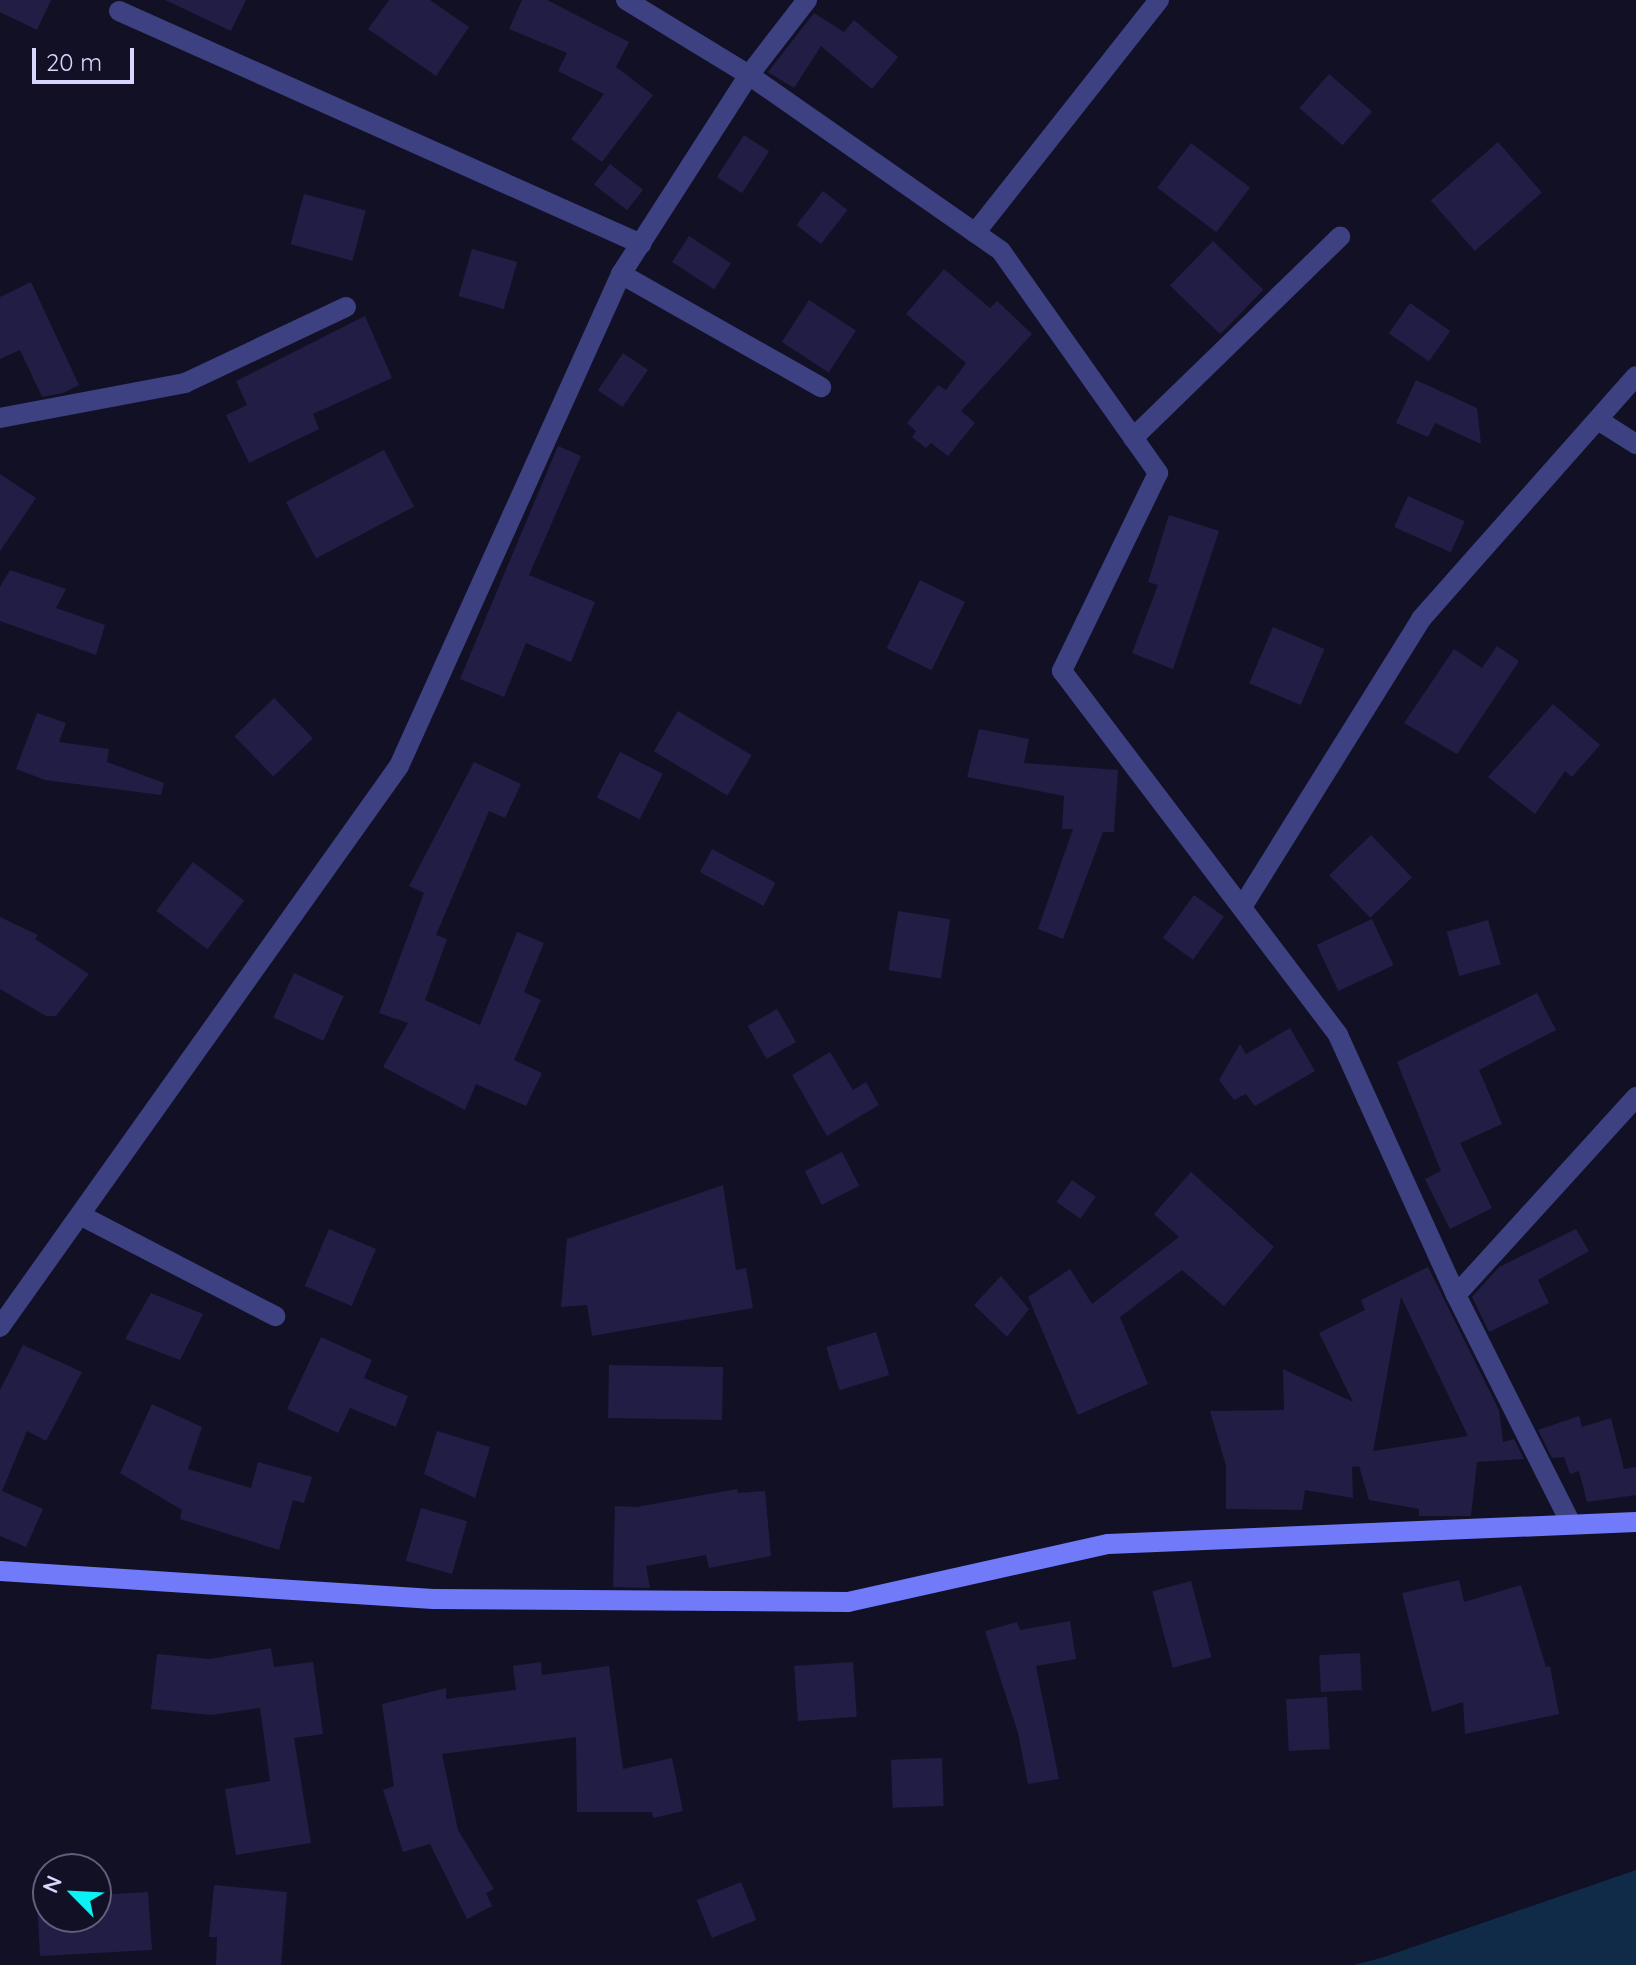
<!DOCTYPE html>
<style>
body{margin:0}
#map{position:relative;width:1636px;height:1965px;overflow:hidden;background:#121025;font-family:Quicksand,sans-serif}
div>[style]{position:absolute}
.water>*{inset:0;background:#102b48}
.building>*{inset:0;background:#211d45;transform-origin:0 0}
.street>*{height:20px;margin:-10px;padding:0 10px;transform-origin:10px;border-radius:10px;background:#3d4182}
.secondary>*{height:20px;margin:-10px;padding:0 10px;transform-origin:10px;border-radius:10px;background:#717af9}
span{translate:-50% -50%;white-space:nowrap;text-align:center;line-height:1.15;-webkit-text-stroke:6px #121025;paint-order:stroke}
.north{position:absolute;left:32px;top:1853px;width:80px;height:80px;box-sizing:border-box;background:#121025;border:2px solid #615f7b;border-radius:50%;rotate:294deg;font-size:22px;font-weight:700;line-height:32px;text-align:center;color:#d7d6fd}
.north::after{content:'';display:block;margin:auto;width:28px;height:36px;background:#0af2f4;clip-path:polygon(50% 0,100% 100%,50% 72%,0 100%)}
.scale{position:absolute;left:32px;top:48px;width:102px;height:36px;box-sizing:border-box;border:4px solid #d7d6fd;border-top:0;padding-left:10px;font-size:24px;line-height:28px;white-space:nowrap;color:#d7d6fd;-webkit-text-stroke:6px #121025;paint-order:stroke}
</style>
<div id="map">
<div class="water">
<i style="clip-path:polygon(1636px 1870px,1636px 1965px,1354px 1965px,1381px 1958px)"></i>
</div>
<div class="building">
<i style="clip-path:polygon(0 0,51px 0,37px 30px,0 12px)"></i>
<i style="clip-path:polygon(165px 0,246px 0,231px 31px)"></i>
<i style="clip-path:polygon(389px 0,430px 0,469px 27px,436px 76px,368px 29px)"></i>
<i style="clip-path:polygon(522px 0,547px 0,629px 42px,616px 67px,653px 95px,602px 162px,571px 139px,604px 94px,558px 71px,567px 53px,509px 29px)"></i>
<i style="clip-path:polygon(814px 13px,844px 32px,854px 20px,898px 57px,872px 89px,821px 46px,794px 88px,768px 72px)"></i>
<i style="left:1329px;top:74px;width:57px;height:45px;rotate:41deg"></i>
<i style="left:744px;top:135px;width:30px;height:50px;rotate:33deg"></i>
<i style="left:1498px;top:142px;width:67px;height:89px;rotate:49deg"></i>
<i style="left:1191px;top:143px;width:74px;height:56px;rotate:37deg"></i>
<i style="left:610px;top:164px;width:42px;height:26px;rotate:38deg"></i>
<i style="left:823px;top:191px;width:31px;height:43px;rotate:38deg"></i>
<i style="left:304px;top:194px;width:64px;height:52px;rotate:15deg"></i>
<i style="left:689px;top:236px;width:50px;height:31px;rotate:33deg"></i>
<i style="left:1213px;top:241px;width:70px;height:62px;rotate:44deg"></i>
<i style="left:472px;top:249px;width:47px;height:49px;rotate:16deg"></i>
<i style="clip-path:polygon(944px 269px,990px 308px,997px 301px,1032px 334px,961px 411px,975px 423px,948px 456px,931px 443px,926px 448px,912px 437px,916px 431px,907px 423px,938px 385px,946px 390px,966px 363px,906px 314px)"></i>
<i style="clip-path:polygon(31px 282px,79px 385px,63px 393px,42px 397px,20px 350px,0 359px,0 297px)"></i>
<i style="left:809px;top:300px;width:56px;height:50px;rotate:33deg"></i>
<i style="left:1410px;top:303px;width:49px;height:37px;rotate:35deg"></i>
<i style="clip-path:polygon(365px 316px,392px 378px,313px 414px,319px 429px,249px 463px,226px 415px,247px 405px,236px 381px)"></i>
<i style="left:623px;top:353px;width:30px;height:45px;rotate:34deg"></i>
<i style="clip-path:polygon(1416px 380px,1477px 408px,1481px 444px,1435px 423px,1428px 437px,1396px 423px)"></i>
<i style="clip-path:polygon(558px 446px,581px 456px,529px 575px,595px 602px,571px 662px,526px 643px,504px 697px,460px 679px)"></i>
<i style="left:384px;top:450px;width:64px;height:111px;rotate:62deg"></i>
<i style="clip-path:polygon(0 474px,36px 498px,0 551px)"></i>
<i style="left:1408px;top:496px;width:62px;height:34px;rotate:24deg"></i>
<i style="clip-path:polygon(1169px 515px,1219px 531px,1173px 669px,1132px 653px,1158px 585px,1148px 582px)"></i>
<i style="clip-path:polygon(10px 570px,66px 589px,56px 608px,105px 625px,96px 655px,0 621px,0 587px)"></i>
<i style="left:920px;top:580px;width:50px;height:76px;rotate:26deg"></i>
<i style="left:1273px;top:627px;width:56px;height:61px;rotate:23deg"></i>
<i style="clip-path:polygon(1497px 646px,1519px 661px,1457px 754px,1404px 723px,1454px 649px,1482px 668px)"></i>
<i style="left:274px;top:698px;width:56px;height:55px;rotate:46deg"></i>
<i style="clip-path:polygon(1553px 704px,1600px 745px,1572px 777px,1565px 771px,1535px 814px,1488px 777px)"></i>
<i style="left:678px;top:711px;width:86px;height:47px;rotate:31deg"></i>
<i style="clip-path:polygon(37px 713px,66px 723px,59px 742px,109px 749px,107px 762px,164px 783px,161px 795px,45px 780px,16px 769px)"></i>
<i style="clip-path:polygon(979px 729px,1029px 739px,1024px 763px,1118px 770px,1114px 832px,1103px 832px,1063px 939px,1038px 929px,1073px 829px,1062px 829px,1064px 796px,967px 777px)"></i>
<i style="left:620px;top:752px;width:48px;height:51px;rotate:27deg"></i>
<i style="clip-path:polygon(474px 762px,521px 784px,505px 818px,489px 811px,436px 935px,447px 939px,425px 1000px,480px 1025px,517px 932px,544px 943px,524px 992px,541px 1000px,514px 1060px,542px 1073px,526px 1106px,476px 1084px,465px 1110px,383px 1067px,408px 1023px,379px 1013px,424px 893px,409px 886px)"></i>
<i style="left:1371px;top:835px;width:59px;height:58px;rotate:46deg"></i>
<i style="left:712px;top:849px;width:72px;height:26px;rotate:28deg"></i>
<i style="left:193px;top:862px;width:64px;height:61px;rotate:37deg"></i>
<i style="left:1194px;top:895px;width:37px;height:53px;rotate:36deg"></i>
<i style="left:898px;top:911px;width:53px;height:60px;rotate:9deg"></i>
<i style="clip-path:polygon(0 917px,38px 935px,35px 939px,89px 974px,56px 1016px,46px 1016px,0 989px)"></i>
<i style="left:1372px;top:919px;width:51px;height:61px;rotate:65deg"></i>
<i style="left:1488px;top:920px;width:46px;height:43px;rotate:74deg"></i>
<i style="left:294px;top:973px;width:55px;height:49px;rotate:25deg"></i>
<i style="clip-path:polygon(1537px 993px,1556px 1030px,1479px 1070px,1502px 1124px,1460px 1143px,1492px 1208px,1450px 1229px,1425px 1179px,1441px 1171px,1397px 1062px)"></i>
<i style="left:777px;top:1009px;width:38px;height:34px;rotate:60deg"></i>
<i style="clip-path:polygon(1290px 1028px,1315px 1071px,1255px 1106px,1246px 1094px,1234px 1100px,1219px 1080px,1240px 1044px,1246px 1054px)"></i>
<i style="clip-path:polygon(830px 1052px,853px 1090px,866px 1082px,879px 1105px,827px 1136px,792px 1075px)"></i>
<i style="left:842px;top:1152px;width:38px;height:42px;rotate:63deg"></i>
<i style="clip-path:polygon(1191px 1172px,1274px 1247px,1224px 1306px,1182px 1270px,1120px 1317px,1148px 1384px,1078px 1415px,1028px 1297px,1070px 1269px,1092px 1304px,1179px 1237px,1154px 1214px)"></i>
<i style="left:1072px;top:1180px;width:29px;height:27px;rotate:35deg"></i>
<i style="clip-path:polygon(723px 1185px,736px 1270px,746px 1268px,753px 1308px,592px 1336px,587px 1305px,561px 1307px,567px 1239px)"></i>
<i style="left:329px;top:1229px;width:51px;height:62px;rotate:23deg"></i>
<i style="clip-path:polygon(1576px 1229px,1589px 1251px,1538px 1280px,1549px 1303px,1489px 1332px,1472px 1297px,1499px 1267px)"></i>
<i style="clip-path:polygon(evenodd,1428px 1267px,1499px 1410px,1503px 1442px,1514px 1439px,1524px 1459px,1477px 1462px,1471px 1516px,1419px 1516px,1419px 1509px,1369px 1500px,1359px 1466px,1352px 1467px,1353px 1498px,1305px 1490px,1302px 1510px,1226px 1509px,1226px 1466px,1210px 1411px,1284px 1410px,1283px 1369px,1353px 1402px,1319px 1333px,1365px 1310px,1361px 1300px,1428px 1267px,1401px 1297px,1468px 1436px,1373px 1451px,1380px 1414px,1401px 1297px)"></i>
<i style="clip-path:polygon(1001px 1276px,1029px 1309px,1007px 1337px,974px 1305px)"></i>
<i style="clip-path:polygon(151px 1293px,203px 1314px,180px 1360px,125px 1339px)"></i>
<i style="left:876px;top:1332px;width:45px;height:52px;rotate:73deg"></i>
<i style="clip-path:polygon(321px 1337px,372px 1360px,364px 1378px,408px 1396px,396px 1427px,350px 1408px,338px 1433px,287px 1409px)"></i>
<i style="clip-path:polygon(23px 1345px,82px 1372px,46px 1441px,27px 1431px,2px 1491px,43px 1509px,26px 1547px,0 1536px,0 1390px)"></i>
<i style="left:609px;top:1365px;width:114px;height:53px;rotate:1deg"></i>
<i style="clip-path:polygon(152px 1404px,202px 1427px,188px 1469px,251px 1488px,258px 1462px,312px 1477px,304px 1503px,293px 1500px,279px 1550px,180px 1519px,182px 1510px,120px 1473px)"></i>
<i style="clip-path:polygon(1579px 1416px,1582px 1427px,1611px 1418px,1624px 1469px,1636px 1467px,1636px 1495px,1587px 1502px,1579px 1471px,1570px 1474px,1564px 1457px,1552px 1458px,1538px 1430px)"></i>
<i style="clip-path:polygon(437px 1431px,490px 1447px,475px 1498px,424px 1474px)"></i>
<i style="clip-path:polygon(737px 1489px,738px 1493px,765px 1491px,771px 1556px,709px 1568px,706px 1555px,646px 1566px,650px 1588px,613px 1587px,615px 1506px,636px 1507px)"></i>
<i style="left:421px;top:1508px;width:48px;height:55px;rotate:16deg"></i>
<i style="clip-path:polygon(1459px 1580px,1464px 1602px,1521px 1585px,1546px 1667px,1550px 1666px,1559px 1714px,1465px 1734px,1463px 1702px,1432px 1712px,1402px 1593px)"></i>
<i style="left:1191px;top:1581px;width:79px;height:40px;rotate:75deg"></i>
<i style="clip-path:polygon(1070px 1621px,1076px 1659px,1036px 1666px,1059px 1779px,1028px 1784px,1018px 1733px,985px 1631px,1017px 1622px,1020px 1630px)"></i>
<i style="clip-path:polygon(271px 1648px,274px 1667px,313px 1662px,323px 1734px,294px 1738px,311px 1843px,236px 1855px,225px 1789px,270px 1781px,260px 1708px,211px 1715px,151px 1709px,157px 1654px,210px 1659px)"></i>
<i style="left:1360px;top:1653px;width:37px;height:41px;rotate:87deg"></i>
<i style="clip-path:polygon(541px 1662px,542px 1675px,609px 1666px,623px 1769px,672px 1758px,683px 1811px,653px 1818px,652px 1812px,577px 1812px,576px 1737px,442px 1754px,458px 1830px,494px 1889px,486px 1893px,492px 1906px,467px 1919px,430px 1844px,403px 1852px,383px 1790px,394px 1786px,382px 1704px,446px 1688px,446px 1699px,516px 1690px,513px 1666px)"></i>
<i style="left:853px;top:1662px;width:55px;height:59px;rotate:86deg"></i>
<i style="left:1327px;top:1697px;width:52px;height:41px;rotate:87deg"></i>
<i style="left:942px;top:1758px;width:48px;height:51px;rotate:88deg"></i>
<i style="left:741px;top:1882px;width:41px;height:48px;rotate:68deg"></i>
<i style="clip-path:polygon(214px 1885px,287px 1892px,281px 1965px,216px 1965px,217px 1937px,209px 1937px)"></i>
<i style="clip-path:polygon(148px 1892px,152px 1950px,40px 1956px,37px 1899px,48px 1898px,48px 1917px,96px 1917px,96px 1895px)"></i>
</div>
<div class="street">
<i style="left:626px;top:0;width:144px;rotate:31.4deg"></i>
<i style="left:749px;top:75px;width:307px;rotate:34.9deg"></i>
<i style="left:1001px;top:251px;width:272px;rotate:54.7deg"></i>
<i style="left:1158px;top:473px;width:220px;rotate:115.9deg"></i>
<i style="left:1062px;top:671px;width:457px;rotate:52.8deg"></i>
<i style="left:1338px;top:1035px;width:286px;rotate:65.6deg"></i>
<i style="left:1456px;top:1295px;width:256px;rotate:63.3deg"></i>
<i style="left:119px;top:11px;width:572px;rotate:24.05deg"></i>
<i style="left:975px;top:233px;width:297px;rotate:-51.7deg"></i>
<i style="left:621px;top:274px;width:230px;rotate:29.5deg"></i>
<i style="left:0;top:418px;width:188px;rotate:-10.7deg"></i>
<i style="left:185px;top:383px;width:178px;rotate:-25.3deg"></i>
<i style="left:1598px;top:420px;width:45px;rotate:32.3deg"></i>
<i style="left:1133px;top:438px;width:289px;rotate:-44.2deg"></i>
<i style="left:1242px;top:907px;width:339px;rotate:-58.1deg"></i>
<i style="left:1421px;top:619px;width:324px;rotate:-48.5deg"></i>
<i style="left:80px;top:1215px;width:220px;rotate:27.4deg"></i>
<i style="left:1456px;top:1295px;width:268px;rotate:-47.7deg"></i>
<i style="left:0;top:1327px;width:688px;rotate:-54.58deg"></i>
<i style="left:399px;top:766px;width:540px;rotate:-65.71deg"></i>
<i style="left:621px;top:274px;width:237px;rotate:-57.3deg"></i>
<i style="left:749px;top:75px;width:95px;rotate:-52.3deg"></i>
</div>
<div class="secondary">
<i style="left:0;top:1571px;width:434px;rotate:3.7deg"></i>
<i style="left:433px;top:1599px;width:415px;rotate:0.4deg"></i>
<i style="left:848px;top:1602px;width:266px;rotate:-12.6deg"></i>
<i style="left:1108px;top:1544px;width:528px;rotate:-2.39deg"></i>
</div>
<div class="north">N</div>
<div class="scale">20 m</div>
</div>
